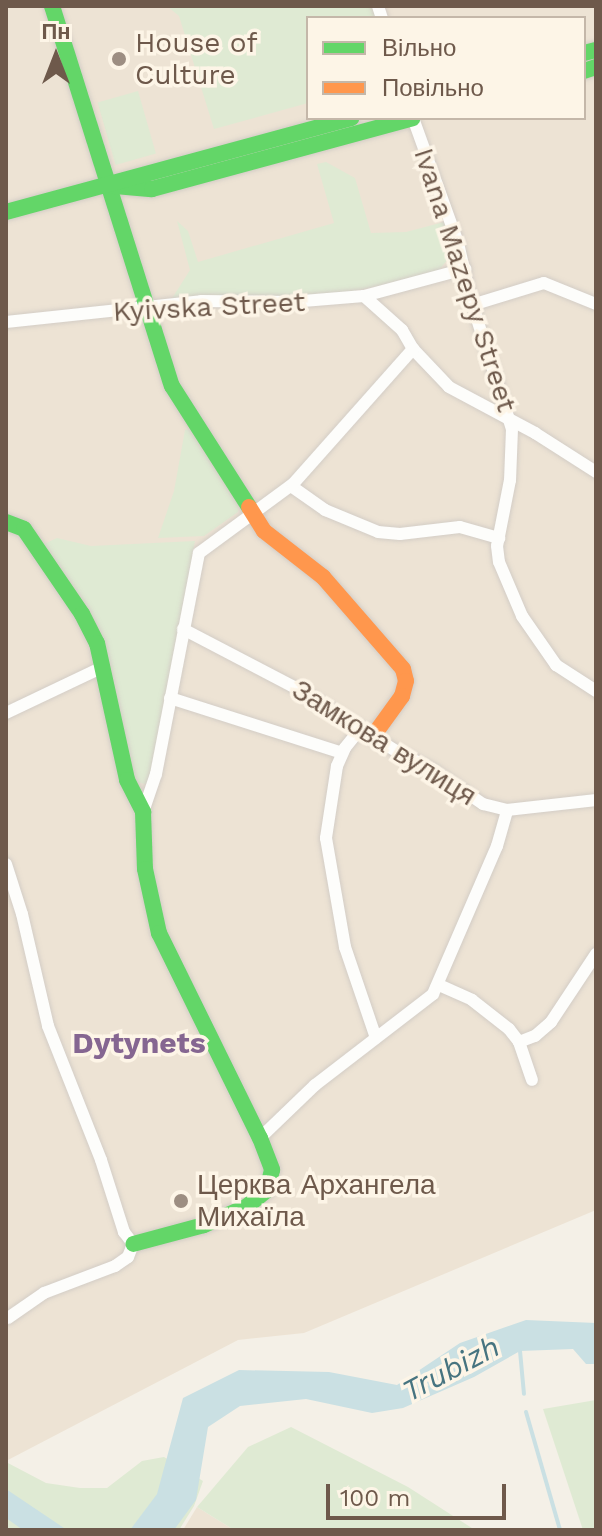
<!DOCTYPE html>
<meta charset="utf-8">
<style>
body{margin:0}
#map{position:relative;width:602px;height:1536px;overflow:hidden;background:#f4f0e7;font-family:"Work Sans",sans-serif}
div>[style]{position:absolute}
.residential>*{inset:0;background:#ede3d4}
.green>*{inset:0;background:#dfead3;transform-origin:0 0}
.water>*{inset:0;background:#cae0e3}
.stream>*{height:4px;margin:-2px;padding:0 2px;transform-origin:2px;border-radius:2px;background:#cae0e3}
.roads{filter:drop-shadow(0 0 2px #d3cdc6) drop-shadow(0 0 2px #d3cdc6)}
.street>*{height:12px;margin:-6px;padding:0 6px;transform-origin:6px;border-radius:6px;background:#fdfdfb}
.fast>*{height:16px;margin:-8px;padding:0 8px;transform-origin:8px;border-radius:8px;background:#63d668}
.slow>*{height:16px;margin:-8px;padding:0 8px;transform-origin:8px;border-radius:8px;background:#ff974d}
.dots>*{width:22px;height:22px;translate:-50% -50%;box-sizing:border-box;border:4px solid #fdf5e7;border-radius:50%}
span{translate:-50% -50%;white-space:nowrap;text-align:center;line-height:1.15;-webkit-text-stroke:7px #fdf5e7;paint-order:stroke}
.poi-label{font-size:28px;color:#6e594b}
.left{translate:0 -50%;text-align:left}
.street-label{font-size:28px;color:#6e594b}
.neighbourhood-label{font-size:30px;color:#856691;font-weight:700}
.water-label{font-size:30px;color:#477480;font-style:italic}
.frame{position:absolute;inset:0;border:8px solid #6e594b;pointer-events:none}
.legend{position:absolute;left:306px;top:16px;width:280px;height:104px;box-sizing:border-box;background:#fdf5e7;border:2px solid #c4b7a9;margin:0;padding:10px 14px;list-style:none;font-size:24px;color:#6e594b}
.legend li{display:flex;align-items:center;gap:16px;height:40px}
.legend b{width:40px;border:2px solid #c4b7a9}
.north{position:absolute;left:16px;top:16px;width:80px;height:80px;-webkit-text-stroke:6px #fdf5e7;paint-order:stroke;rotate:0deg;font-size:22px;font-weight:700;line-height:32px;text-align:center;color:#6e594b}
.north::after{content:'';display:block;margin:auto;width:28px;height:36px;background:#6e594b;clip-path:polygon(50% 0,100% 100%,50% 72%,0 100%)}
.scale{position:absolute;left:326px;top:1484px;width:180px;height:36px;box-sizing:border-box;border:4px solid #6e594b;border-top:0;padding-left:10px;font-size:24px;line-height:28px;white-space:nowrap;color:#6e594b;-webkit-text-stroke:6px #fdf5e7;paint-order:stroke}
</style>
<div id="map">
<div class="residential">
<i style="clip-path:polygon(evenodd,6px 6px,596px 6px,596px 1210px,304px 1333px,238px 1340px,6px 1461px,6px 6px,308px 18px,584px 18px,584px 118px,308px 118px,308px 18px)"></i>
<i style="clip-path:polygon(197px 1507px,234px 1530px,183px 1530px)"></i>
</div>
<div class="green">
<i style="clip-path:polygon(167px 6px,373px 6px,377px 18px,308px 18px,308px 103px,214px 129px,179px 16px)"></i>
<i style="left:138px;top:91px;width:65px;height:42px;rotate:74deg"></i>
<i style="clip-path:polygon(326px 162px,355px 178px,371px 233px,406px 232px,444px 222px,456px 249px,436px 274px,324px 297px,171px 300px,190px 270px,177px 221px,188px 231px,198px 262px,334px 223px,317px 164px)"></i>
<i style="clip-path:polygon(190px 428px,239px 504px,238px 512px,204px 536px,158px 538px,174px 491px,185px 430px)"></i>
<i style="clip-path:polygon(57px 538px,91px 546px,195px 541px,149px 782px,145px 784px,134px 781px,110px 669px,42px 545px)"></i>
<i style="clip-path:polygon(596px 1400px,596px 1530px,583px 1530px,543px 1409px)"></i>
<i style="clip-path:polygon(291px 1427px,408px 1487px,475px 1530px,234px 1530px,197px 1507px,248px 1447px)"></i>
<i style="clip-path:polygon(164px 1457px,203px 1481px,194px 1506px,179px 1530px,6px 1530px,6px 1462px,46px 1483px,80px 1488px,107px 1488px,142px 1461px)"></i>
</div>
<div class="water">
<i style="clip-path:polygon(526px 1320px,596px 1323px,596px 1364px,586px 1364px,573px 1349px,520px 1351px,474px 1377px,403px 1408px,372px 1413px,306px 1399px,240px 1406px,208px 1427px,196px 1500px,174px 1530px,130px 1530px,157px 1494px,183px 1398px,239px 1370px,329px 1372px,397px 1385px,460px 1343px)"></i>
<i style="clip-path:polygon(6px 1489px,67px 1530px,23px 1530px,6px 1518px)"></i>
</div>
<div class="stream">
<i style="left:520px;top:1351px;width:43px;rotate:84.7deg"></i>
<i style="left:526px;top:1412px;width:123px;rotate:73.9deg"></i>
</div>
<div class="roads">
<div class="street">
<i style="left:378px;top:6px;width:13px;rotate:72deg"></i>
<i style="left:413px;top:118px;width:133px;rotate:70.2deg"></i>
<i style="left:458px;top:243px;width:58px;rotate:77.2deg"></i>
<i style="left:471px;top:300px;width:135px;rotate:72.4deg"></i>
<i style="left:512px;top:429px;width:51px;rotate:92.2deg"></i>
<i style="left:510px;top:480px;width:67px;rotate:101.1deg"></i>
<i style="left:497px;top:546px;width:16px;rotate:83deg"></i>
<i style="left:499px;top:562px;width:59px;rotate:66.9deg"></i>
<i style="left:522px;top:616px;width:60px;rotate:55.2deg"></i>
<i style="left:556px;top:665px;width:48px;rotate:33deg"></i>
<i style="left:364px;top:296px;width:105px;rotate:-15deg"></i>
<i style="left:472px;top:305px;width:75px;rotate:-17deg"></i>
<i style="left:544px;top:283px;width:56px;rotate:22deg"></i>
<i style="left:6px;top:322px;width:196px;rotate:-6.1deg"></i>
<i style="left:201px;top:301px;width:90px;rotate:0.6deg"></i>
<i style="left:291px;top:302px;width:73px;rotate:-4.7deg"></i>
<i style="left:364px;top:296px;width:51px;rotate:41.8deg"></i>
<i style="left:402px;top:330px;width:22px;rotate:60deg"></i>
<i style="left:413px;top:349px;width:52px;rotate:46.5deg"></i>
<i style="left:449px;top:387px;width:98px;rotate:28.1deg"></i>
<i style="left:535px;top:433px;width:72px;rotate:32.6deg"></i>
<i style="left:291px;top:486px;width:42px;rotate:35.2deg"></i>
<i style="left:325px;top:510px;width:57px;rotate:22.5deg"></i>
<i style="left:378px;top:532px;width:22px;rotate:5deg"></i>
<i style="left:400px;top:534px;width:60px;rotate:-6.7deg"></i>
<i style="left:460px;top:527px;width:41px;rotate:15.8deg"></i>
<i style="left:183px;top:629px;width:127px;rotate:27.6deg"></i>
<i style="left:296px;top:688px;width:124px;rotate:32.2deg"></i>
<i style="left:401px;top:754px;width:34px;rotate:26deg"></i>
<i style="left:432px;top:769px;width:62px;rotate:34.5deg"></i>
<i style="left:483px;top:804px;width:25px;rotate:14deg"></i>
<i style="left:507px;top:810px;width:90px;rotate:-6.4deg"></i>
<i style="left:170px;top:698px;width:181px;rotate:17.7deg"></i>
<i style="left:6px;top:713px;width:107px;rotate:-25.4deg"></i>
<i style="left:361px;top:728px;width:26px;rotate:129deg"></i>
<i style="left:345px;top:748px;width:20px;rotate:114deg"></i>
<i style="left:337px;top:766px;width:73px;rotate:98.7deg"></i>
<i style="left:326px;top:838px;width:111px;rotate:80.1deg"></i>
<i style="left:345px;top:947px;width:96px;rotate:71.2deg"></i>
<i style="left:143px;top:812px;width:40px;rotate:-71.1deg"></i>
<i style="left:156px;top:774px;width:225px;rotate:-79deg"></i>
<i style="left:199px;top:553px;width:117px;rotate:-36.3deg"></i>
<i style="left:293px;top:484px;width:181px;rotate:-48.4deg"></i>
<i style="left:6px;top:864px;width:52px;rotate:72.3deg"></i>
<i style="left:22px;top:914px;width:115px;rotate:76.9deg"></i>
<i style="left:48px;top:1026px;width:144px;rotate:68.4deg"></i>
<i style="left:101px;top:1160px;width:76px;rotate:72.3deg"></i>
<i style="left:124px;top:1232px;width:15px;rotate:53deg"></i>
<i style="left:133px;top:1244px;width:14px;rotate:111deg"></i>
<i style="left:128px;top:1257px;width:16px;rotate:145deg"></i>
<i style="left:115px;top:1266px;width:76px;rotate:159.2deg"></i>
<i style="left:44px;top:1293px;width:44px;rotate:145.2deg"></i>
<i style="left:439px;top:985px;width:36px;rotate:24deg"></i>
<i style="left:472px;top:1000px;width:47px;rotate:38.1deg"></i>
<i style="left:509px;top:1029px;width:16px;rotate:52deg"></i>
<i style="left:519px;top:1042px;width:40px;rotate:71.1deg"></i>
<i style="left:519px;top:1042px;width:17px;rotate:-21deg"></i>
<i style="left:535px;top:1036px;width:21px;rotate:-41deg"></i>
<i style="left:551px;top:1022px;width:82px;rotate:-56.5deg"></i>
<i style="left:260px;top:1138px;width:76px;rotate:-43.9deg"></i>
<i style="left:315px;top:1085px;width:149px;rotate:-37.6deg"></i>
<i style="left:433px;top:994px;width:161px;rotate:-66.6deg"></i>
<i style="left:497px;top:846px;width:37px;rotate:-74deg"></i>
</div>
<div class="fast">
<i style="left:52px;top:6px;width:398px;rotate:72.5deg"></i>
<i style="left:172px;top:386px;width:143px;rotate:57.5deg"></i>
<i style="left:584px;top:53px;width:12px;rotate:-14deg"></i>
<i style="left:584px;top:71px;width:13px;rotate:-18deg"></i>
<i style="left:115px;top:186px;width:37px;rotate:5deg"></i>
<i style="left:152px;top:189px;width:270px;rotate:-15.2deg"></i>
<i style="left:6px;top:212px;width:358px;rotate:-15.2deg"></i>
<i style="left:6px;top:522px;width:19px;rotate:21deg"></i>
<i style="left:24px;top:529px;width:103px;rotate:55.7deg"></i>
<i style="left:82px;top:614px;width:33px;rotate:63deg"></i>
<i style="left:97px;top:643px;width:140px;rotate:77.6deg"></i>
<i style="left:127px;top:780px;width:36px;rotate:63deg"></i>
<i style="left:143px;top:812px;width:57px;rotate:88deg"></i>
<i style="left:145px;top:869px;width:66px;rotate:77.7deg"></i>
<i style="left:159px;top:933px;width:229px;rotate:63.8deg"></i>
<i style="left:260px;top:1138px;width:34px;rotate:69deg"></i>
<i style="left:272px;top:1170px;width:21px;rotate:104deg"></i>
<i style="left:267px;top:1190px;width:27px;rotate:141deg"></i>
<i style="left:246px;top:1207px;width:46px;rotate:156.8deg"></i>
<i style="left:204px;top:1225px;width:73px;rotate:165deg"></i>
</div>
<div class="slow">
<i style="left:249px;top:507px;width:28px;rotate:58deg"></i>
<i style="left:264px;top:531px;width:75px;rotate:37.9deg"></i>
<i style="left:323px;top:577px;width:122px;rotate:49deg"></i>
<i style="left:403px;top:669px;width:12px;rotate:76deg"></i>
<i style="left:406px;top:681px;width:16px;rotate:105deg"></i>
<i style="left:402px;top:696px;width:49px;rotate:125.9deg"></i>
</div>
</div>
<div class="dots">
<i style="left:119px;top:59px;background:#9d8e82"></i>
<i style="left:181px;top:1201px;background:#9d8e82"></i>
</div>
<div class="poi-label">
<span class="left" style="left:135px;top:59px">House of<br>Culture</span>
<span class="left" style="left:197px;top:1201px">Церква Архангела<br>Михаїла</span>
</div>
<div class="street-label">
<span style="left:465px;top:280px;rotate:72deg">Ivana Mazepy Street</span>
<span style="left:209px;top:307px;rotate:-3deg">Kyivska Street</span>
<span style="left:384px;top:743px;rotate:32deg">Замкова вулиця</span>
</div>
<div class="neighbourhood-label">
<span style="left:139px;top:1043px">Dytynets</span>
</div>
<div class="water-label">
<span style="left:451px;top:1369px;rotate:-28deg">Trubizh</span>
</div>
<div class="frame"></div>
<ul class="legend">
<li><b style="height:10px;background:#63d668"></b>Вільно</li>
<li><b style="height:10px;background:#ff974d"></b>Повільно</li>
</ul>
<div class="north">Пн</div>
<div class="scale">100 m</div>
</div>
